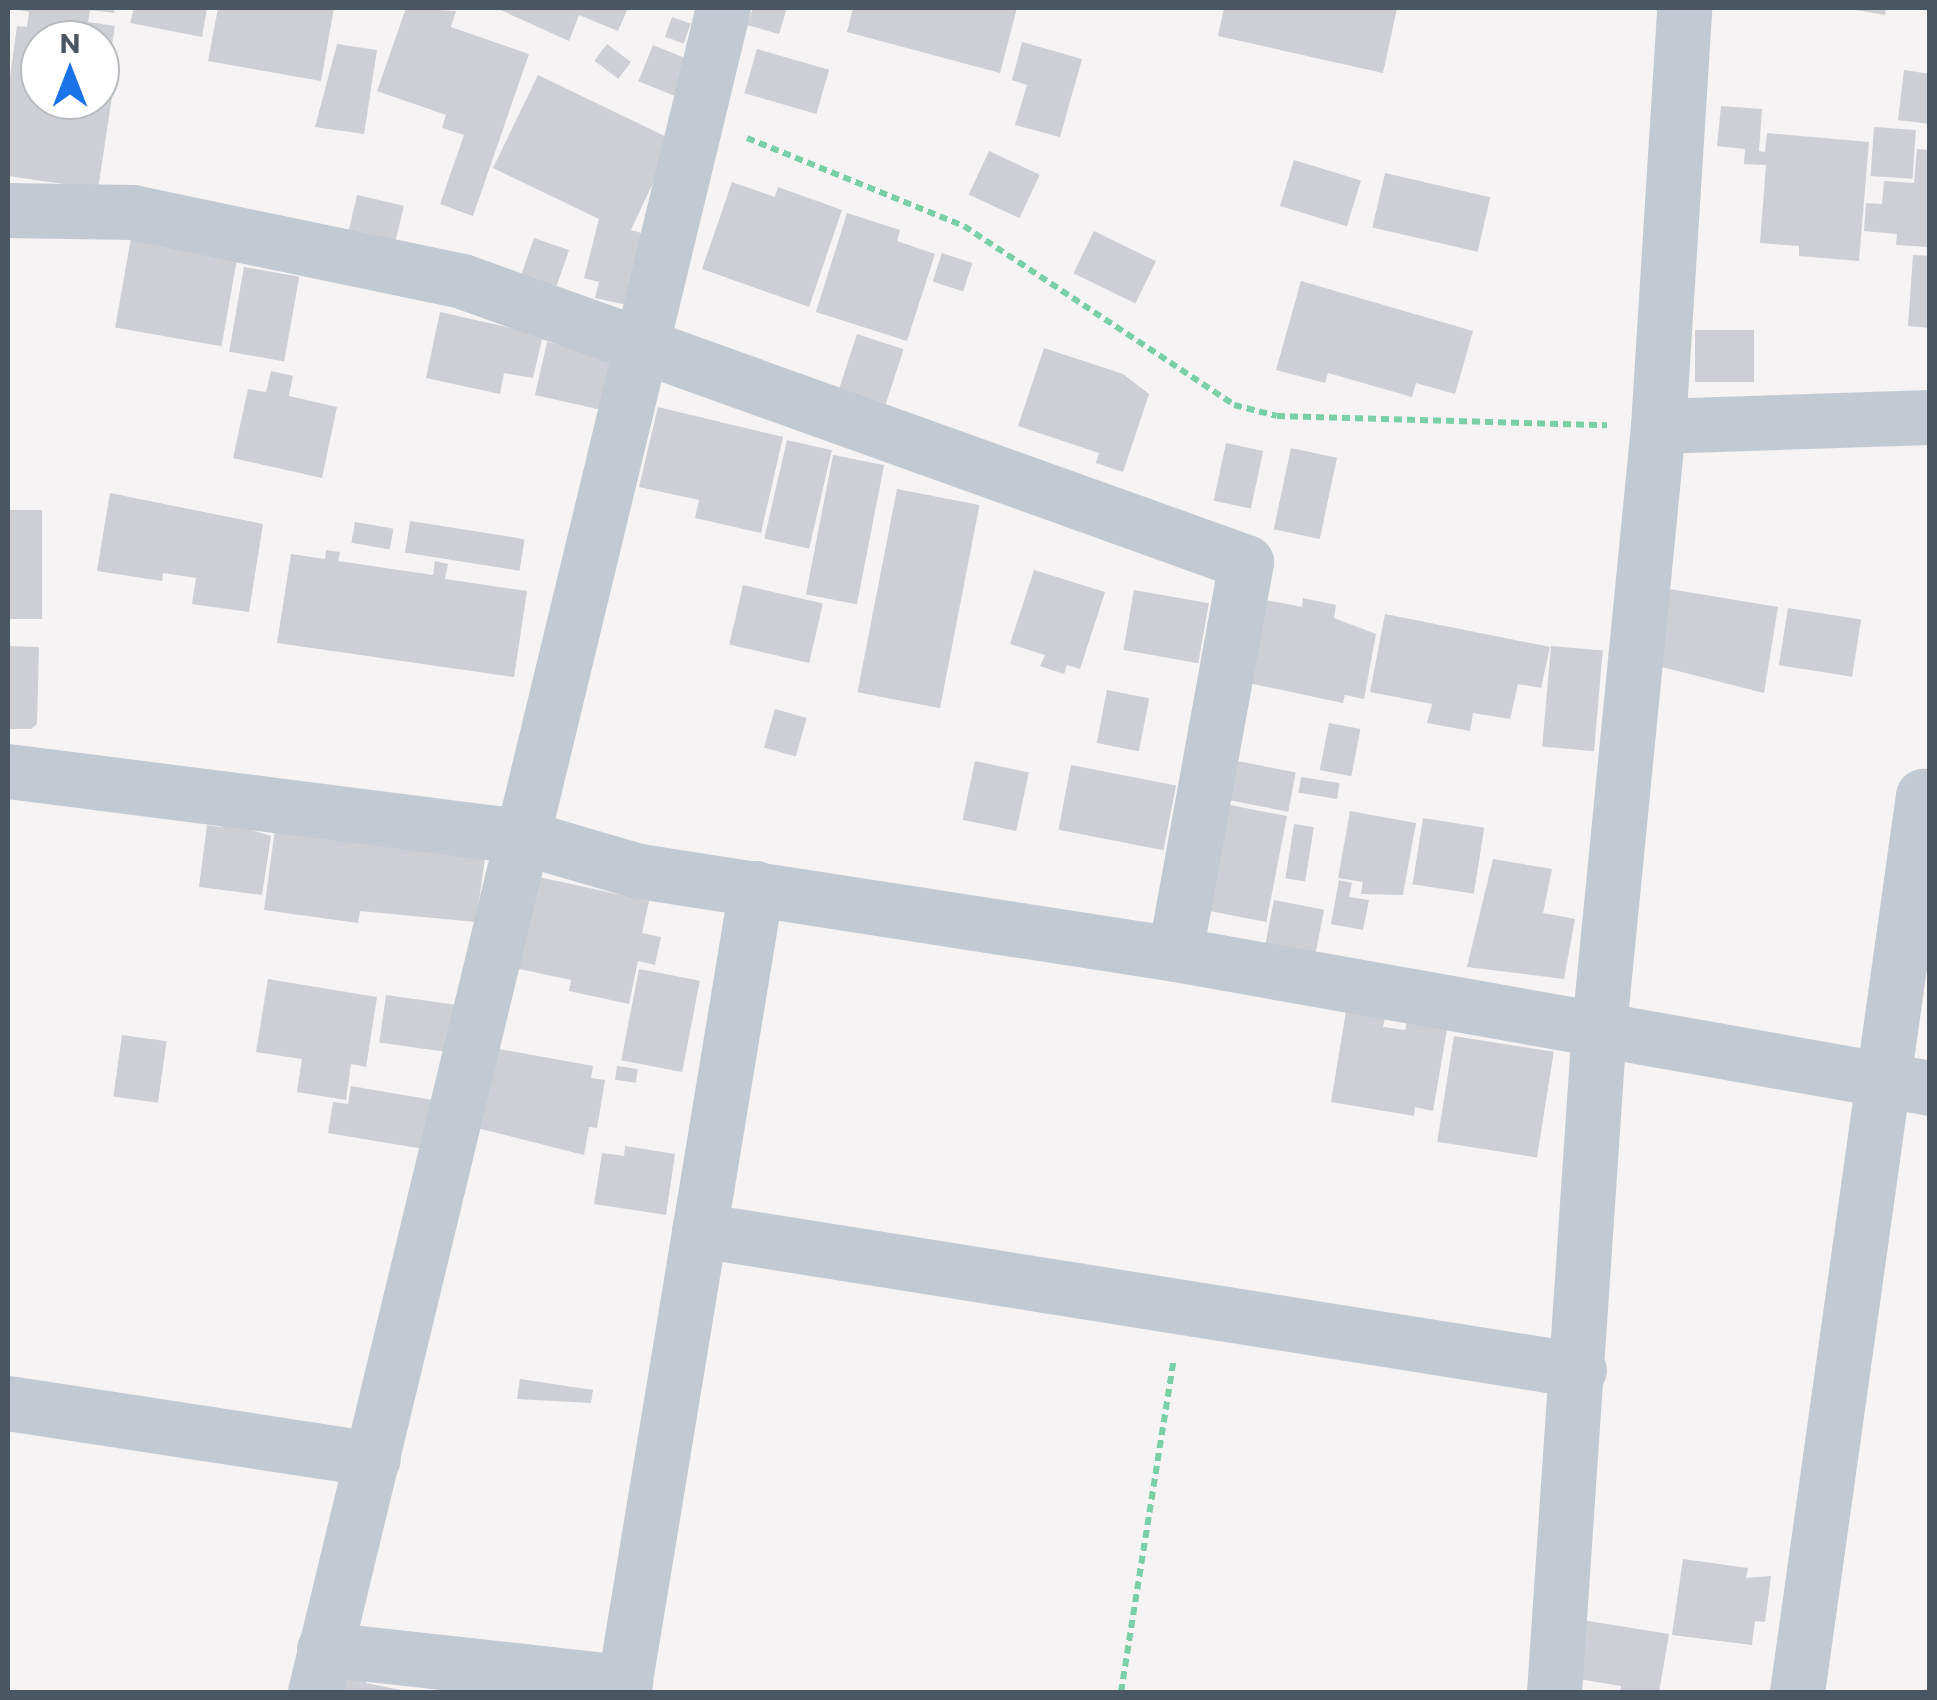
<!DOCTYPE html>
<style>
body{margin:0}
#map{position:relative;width:1937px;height:1700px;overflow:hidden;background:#f5f3f3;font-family:Commissioner,sans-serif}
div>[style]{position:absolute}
.building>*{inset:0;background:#cdcfd5;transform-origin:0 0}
.path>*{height:6px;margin-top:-3px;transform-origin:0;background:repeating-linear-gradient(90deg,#7ad0a6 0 8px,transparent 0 13px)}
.street>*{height:55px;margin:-27.5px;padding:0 27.5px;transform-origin:27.5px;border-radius:27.5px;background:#c1cad2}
span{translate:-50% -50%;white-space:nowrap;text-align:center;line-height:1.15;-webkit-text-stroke:8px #fff;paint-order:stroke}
.frame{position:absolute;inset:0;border:10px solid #4a5661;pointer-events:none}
.north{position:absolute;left:20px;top:20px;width:100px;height:100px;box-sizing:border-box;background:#fff;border:2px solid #b7bbc0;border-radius:50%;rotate:0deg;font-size:28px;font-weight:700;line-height:40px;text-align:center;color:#4a5661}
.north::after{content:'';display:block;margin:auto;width:35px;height:45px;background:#1a73e8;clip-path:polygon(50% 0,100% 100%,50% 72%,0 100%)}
</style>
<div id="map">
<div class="building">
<i style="clip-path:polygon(evenodd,11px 8px,115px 8px,114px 13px,90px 10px,88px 22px,115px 26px,108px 69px,116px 70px,98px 189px,8px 176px,8px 91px,17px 26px,27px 27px,29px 12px,11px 8px,40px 40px,100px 40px,100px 100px,40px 100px,40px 40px)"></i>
<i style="clip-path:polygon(134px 8px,207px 8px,202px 37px,130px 23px)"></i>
<i style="clip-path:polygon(218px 8px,334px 8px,321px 81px,208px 61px)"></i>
<i style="clip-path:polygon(406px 8px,456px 11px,451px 27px,529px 54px,473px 216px,440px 204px,464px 135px,442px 128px,446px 115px,377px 91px)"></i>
<i style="clip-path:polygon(496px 8px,628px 8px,618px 31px,579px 15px,569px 41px)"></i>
<i style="clip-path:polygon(753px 8px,787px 8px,779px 34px,747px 25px)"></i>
<i style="clip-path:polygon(853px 8px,1017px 8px,1000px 73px,847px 32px)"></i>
<i style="clip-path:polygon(1224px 8px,1397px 8px,1383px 73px,1218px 36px)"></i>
<i style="clip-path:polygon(1844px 8px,1886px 8px,1885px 15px)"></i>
<i style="left:672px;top:17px;width:20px;height:21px;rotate:20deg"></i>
<i style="clip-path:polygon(1022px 42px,1082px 59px,1060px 137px,1015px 125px,1027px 85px,1012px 80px)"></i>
<i style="clip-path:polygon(337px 44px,377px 50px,364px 134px,315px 127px)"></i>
<i style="left:607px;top:44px;width:30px;height:21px;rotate:37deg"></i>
<i style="left:653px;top:45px;width:40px;height:39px;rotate:22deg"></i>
<i style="left:757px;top:49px;width:75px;height:46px;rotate:16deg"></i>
<i style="clip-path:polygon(1904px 70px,1930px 74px,1930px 124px,1898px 120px)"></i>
<i style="clip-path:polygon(538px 75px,673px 140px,631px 230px,648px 235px,632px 306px,595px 298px,599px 282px,584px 278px,599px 219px,493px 168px)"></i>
<i style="clip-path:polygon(1721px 106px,1762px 109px,1759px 151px,1765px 152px,1767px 133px,1869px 142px,1859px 261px,1799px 256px,1799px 246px,1760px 243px,1766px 165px,1744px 164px,1745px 149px,1717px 146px)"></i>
<i style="left:1874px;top:127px;width:42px;height:49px;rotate:4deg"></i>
<i style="clip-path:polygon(1917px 149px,1930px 150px,1930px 247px,1896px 245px,1897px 234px,1864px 231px,1866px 203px,1882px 204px,1884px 181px,1914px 183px)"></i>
<i style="left:989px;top:151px;width:56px;height:48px;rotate:25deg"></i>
<i style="left:1294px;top:160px;width:70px;height:48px;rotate:17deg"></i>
<i style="left:1385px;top:173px;width:108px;height:56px;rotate:13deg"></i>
<i style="clip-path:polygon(732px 182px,775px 197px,778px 187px,842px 210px,809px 307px,702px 269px)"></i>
<i style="left:357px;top:195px;width:48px;height:37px;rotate:13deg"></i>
<i style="clip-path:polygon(847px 213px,900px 230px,897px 241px,935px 254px,907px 341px,816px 312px)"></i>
<i style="left:1094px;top:231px;width:69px;height:47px;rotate:26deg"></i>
<i style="left:132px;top:232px;width:108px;height:97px;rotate:10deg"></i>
<i style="left:534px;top:238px;width:37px;height:39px;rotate:19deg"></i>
<i style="left:942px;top:253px;width:32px;height:30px;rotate:18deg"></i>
<i style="clip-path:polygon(1913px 255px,1930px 256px,1930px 328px,1908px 326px)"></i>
<i style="left:244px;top:267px;width:56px;height:86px;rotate:10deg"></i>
<i style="clip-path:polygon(1301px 281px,1473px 331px,1455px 394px,1416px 383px,1412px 397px,1328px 373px,1325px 383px,1276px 370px)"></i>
<i style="clip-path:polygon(440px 312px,543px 335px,533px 378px,504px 373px,500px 394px,426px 378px)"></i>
<i style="left:1754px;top:330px;width:52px;height:59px;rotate:90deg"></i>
<i style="left:857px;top:334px;width:49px;height:66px;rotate:18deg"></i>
<i style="clip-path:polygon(547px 342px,606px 355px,611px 366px,602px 410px,535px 395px)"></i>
<i style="clip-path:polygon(1044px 348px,1123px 374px,1149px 394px,1123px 472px,1096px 463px,1099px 453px,1018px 426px)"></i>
<i style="clip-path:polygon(271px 371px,293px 376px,289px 396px,337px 407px,322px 478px,233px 458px,248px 389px,266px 392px)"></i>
<i style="clip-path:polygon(658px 407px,783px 437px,761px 533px,695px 518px,699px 500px,639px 487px)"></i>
<i style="left:787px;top:440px;width:46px;height:101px;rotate:13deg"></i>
<i style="left:1226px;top:443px;width:38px;height:59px;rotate:12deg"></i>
<i style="left:1291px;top:448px;width:47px;height:83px;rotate:12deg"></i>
<i style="left:833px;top:455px;width:52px;height:142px;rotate:11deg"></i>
<i style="left:897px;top:489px;width:84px;height:207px;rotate:11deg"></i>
<i style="clip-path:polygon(110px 493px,263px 524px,249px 612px,192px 604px,196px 578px,163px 573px,162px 581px,97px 571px)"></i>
<i style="left:8px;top:510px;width:34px;height:109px"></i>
<i style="left:410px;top:521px;width:116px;height:32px;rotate:9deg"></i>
<i style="left:355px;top:522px;width:39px;height:21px;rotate:10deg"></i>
<i style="clip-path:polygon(326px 550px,340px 552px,338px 561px,433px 575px,435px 561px,448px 564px,445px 579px,527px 591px,514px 677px,277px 643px,291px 554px,325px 559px)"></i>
<i style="clip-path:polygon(1034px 570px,1105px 592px,1080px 669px,1067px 665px,1064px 674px,1040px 666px,1045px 655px,1010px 644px)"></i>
<i style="left:743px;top:585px;width:82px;height:61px;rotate:13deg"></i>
<i style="clip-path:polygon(1663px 588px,1778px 607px,1764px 693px,1654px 665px)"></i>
<i style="left:1134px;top:590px;width:76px;height:61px;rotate:10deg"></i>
<i style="clip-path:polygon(1303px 598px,1336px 605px,1334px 618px,1376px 634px,1364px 699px,1345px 695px,1343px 703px,1244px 682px,1261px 599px,1302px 607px)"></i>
<i style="left:1788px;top:608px;width:74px;height:58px;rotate:9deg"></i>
<i style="clip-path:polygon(1385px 614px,1550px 647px,1541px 688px,1518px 684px,1510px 719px,1473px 713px,1470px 731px,1427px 723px,1432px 704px,1370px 692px)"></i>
<i style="clip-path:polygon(8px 646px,39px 647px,37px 724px,31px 729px,8px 729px)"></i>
<i style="left:1551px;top:646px;width:52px;height:101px;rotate:5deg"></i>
<i style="left:1107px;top:690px;width:43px;height:54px;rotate:11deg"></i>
<i style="left:775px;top:709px;width:33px;height:40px;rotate:16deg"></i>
<i style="left:1329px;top:723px;width:32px;height:48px;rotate:11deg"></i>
<i style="left:1232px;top:760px;width:65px;height:40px;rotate:11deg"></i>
<i style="left:975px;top:761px;width:55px;height:60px;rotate:12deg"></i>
<i style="left:1071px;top:765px;width:107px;height:66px;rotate:11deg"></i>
<i style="left:1301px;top:777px;width:39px;height:16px;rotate:9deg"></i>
<i style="left:1230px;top:805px;width:58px;height:108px;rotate:11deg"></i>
<i style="clip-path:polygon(1350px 811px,1416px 823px,1403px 895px,1361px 894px,1363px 882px,1338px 878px)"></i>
<i style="left:1423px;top:818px;width:62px;height:67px;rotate:9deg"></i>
<i style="clip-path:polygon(222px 821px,271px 836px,262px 895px,199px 887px,207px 825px,222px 827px)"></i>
<i style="left:1294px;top:824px;width:20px;height:55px;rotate:9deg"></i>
<i style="clip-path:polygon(275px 829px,485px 858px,476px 922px,360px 911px,358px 923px,264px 910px)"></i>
<i style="clip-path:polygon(1493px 859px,1552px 869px,1543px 913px,1575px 919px,1564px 979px,1467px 967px)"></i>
<i style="clip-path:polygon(525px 874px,649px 901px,642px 933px,661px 937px,655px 965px,638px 961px,629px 1004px,569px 991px,571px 980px,510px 967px)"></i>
<i style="clip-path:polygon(1339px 880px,1352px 883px,1349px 897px,1369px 900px,1363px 930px,1331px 924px)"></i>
<i style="left:1274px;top:900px;width:51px;height:47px;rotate:11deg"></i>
<i style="left:639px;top:969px;width:62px;height:93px;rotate:11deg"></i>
<i style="clip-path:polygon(268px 979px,377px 997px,366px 1067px,351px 1064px,346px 1100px,297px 1092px,302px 1059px,256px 1052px)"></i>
<i style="left:386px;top:995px;width:70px;height:48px;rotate:8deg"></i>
<i style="clip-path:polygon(1346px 1011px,1385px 1018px,1383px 1027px,1405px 1030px,1407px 1022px,1447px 1029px,1433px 1111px,1415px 1107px,1414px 1116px,1331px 1102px)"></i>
<i style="left:122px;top:1035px;width:45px;height:62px;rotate:8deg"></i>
<i style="left:1454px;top:1036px;width:101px;height:107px;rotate:9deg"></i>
<i style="clip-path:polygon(483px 1046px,593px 1066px,591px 1078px,605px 1080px,597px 1128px,589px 1127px,584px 1155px,469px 1126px)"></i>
<i style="left:617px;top:1066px;width:21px;height:14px;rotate:8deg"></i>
<i style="clip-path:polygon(351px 1086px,433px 1100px,424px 1149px,328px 1133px,333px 1102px,348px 1104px)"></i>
<i style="clip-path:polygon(625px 1146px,675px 1154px,666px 1215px,594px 1204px,602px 1153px,624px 1156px)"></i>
<i style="clip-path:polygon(520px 1379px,593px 1390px,591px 1403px,517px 1399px)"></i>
<i style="clip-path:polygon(1683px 1559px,1748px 1568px,1746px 1578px,1771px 1576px,1765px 1622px,1755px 1621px,1752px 1645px,1672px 1635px)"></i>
<i style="clip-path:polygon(1582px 1620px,1669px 1634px,1659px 1692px,1620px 1692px,1621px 1686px,1573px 1678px)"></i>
<i style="clip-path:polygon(344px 1673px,366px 1676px,366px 1683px,411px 1692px,341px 1692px)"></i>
</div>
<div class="path">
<i style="left:747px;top:138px;width:234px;rotate:22.1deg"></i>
<i style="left:964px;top:226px;width:324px;rotate:33.5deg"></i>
<i style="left:1234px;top:405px;width:44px;rotate:14.3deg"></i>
<i style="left:1277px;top:416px;width:330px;rotate:1.6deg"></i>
<i style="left:1121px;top:1692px;width:338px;rotate:-81deg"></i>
</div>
<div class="street">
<i style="left:8px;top:210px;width:124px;rotate:0.9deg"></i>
<i style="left:132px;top:212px;width:337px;rotate:11.8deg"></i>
<i style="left:462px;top:281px;width:833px;rotate:19.72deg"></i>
<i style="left:1246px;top:562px;width:398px;rotate:100.3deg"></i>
<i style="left:1658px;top:426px;width:272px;rotate:-1.9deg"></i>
<i style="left:8px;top:771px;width:515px;rotate:7.25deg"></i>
<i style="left:519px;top:836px;width:125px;rotate:16.3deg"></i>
<i style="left:639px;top:871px;width:542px;rotate:8.8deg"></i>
<i style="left:1175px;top:954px;width:767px;rotate:10.06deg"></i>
<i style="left:699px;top:1230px;width:891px;rotate:9.04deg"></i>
<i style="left:8px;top:1403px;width:369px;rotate:8.7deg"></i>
<i style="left:324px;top:1649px;width:303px;rotate:6.3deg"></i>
<i style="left:315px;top:1692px;width:1733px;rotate:-76.38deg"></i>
<i style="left:623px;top:1692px;width:815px;rotate:-80.61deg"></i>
<i style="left:1554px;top:1692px;width:667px;rotate:-86.13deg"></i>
<i style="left:1599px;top:1027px;width:604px;rotate:-84.39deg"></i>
<i style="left:1658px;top:426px;width:419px;rotate:-86.4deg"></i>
<i style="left:1797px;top:1692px;width:905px;rotate:-82deg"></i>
</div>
<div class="frame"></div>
<div class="north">N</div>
</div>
